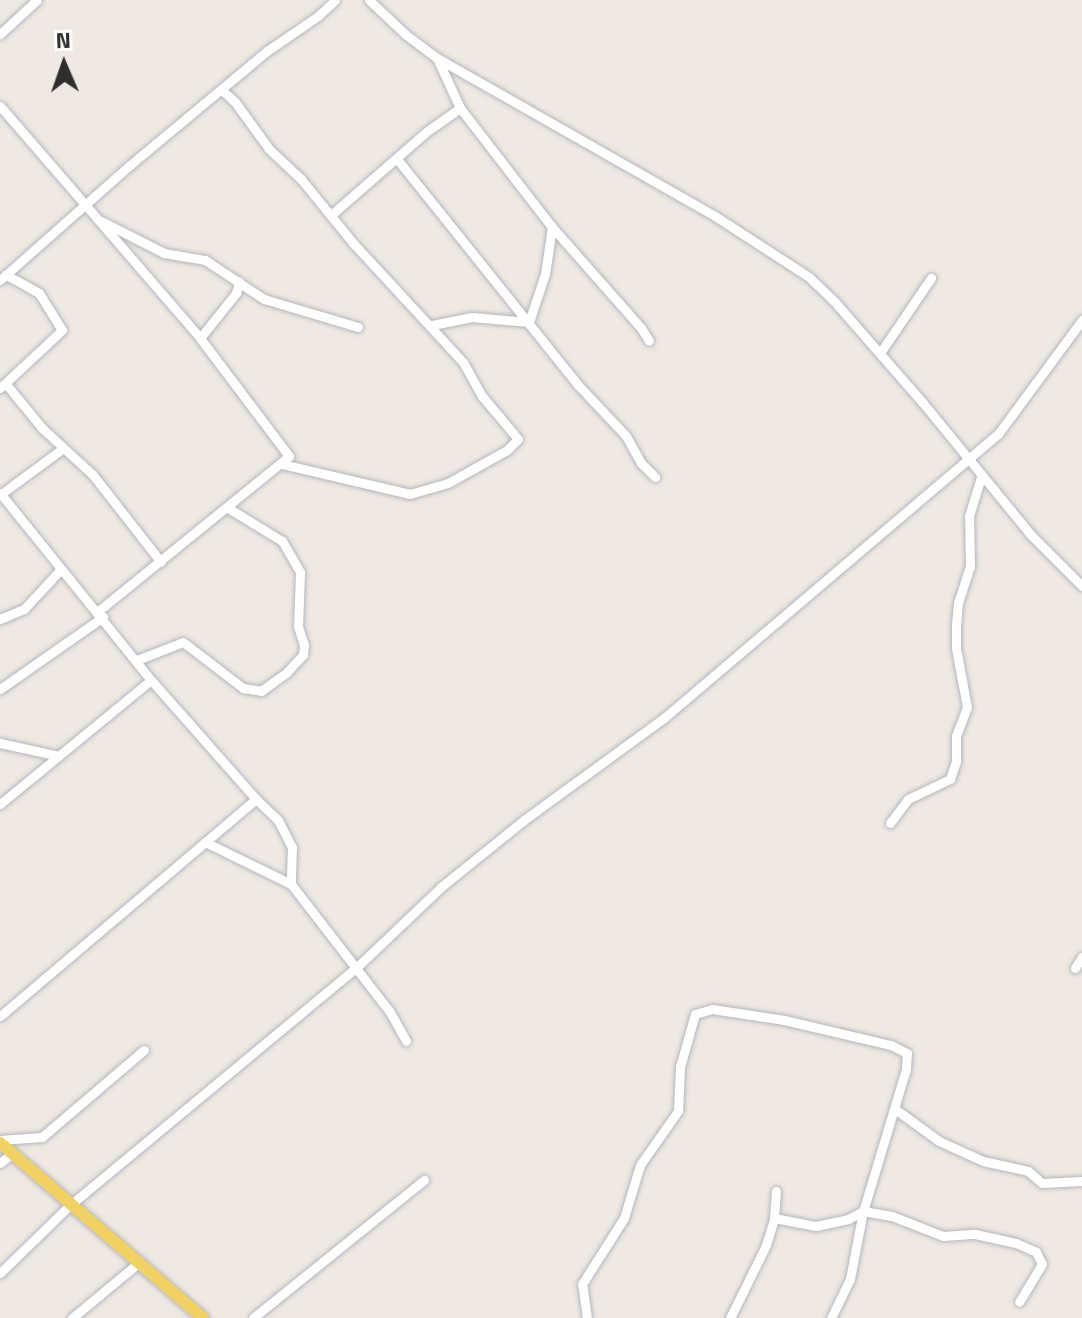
<!DOCTYPE html>
<style>
body{margin:0}
#map{position:relative;width:1082px;height:1318px;overflow:hidden;background:#efe9e1;font-family:"Titillium Web",sans-serif}
div>[style]{position:absolute}
.roads{filter:drop-shadow(0 0 2px #b4b7c1) drop-shadow(0 0 2px #b4b7c1)}
.minor>*{height:9px;margin:-4.5px;padding:0 4.5px;transform-origin:4.5px;border-radius:4.5px;background:#fff}
.major>*{height:12px;margin:-6px;padding:0 6px;transform-origin:6px;border-radius:6px;background:#f2d163}
span{translate:-50% -50%;white-space:nowrap;text-align:center;line-height:1.15;-webkit-text-stroke:6px #fff;paint-order:stroke}
.north{position:absolute;left:24px;top:24px;width:80px;height:80px;-webkit-text-stroke:6px #fff;paint-order:stroke;rotate:358deg;font-size:22px;font-weight:700;line-height:32px;text-align:center;color:#2e2e2e}
.north::after{content:'';display:block;margin:auto;width:28px;height:36px;background:#2e2e2e;clip-path:polygon(50% 0,100% 100%,50% 72%,0 100%)}
</style>
<div id="map">
<div class="roads">
<div class="minor">
<i style="left:369px;top:0;width:50px;rotate:43.4deg"></i>
<i style="left:405px;top:34px;width:40px;rotate:37deg"></i>
<i style="left:437px;top:58px;width:320px;rotate:29.6deg"></i>
<i style="left:715px;top:216px;width:112px;rotate:33deg"></i>
<i style="left:809px;top:277px;width:35px;rotate:44deg"></i>
<i style="left:834px;top:301px;width:135px;rotate:48.9deg"></i>
<i style="left:923px;top:403px;width:171px;rotate:50.7deg"></i>
<i style="left:1031px;top:535px;width:72px;rotate:45deg"></i>
<i style="left:0;top:34px;width:50px;rotate:-42.6deg"></i>
<i style="left:437px;top:58px;width:55px;rotate:65.3deg"></i>
<i style="left:460px;top:108px;width:150px;rotate:52.3deg"></i>
<i style="left:552px;top:227px;width:135px;rotate:48.6deg"></i>
<i style="left:641px;top:328px;width:15px;rotate:58deg"></i>
<i style="left:223px;top:91px;width:16px;rotate:43deg"></i>
<i style="left:235px;top:102px;width:58px;rotate:54.1deg"></i>
<i style="left:269px;top:149px;width:44px;rotate:43.2deg"></i>
<i style="left:301px;top:179px;width:82px;rotate:50.9deg"></i>
<i style="left:353px;top:243px;width:162px;rotate:47.3deg"></i>
<i style="left:463px;top:362px;width:39px;rotate:61deg"></i>
<i style="left:482px;top:396px;width:56px;rotate:50.1deg"></i>
<i style="left:518px;top:439px;width:16px;rotate:135deg"></i>
<i style="left:507px;top:450px;width:68px;rotate:150.8deg"></i>
<i style="left:448px;top:483px;width:40px;rotate:164deg"></i>
<i style="left:410px;top:494px;width:131px;rotate:-166.8deg"></i>
<i style="left:0;top:106px;width:306px;rotate:49.2deg"></i>
<i style="left:200px;top:338px;width:148px;rotate:53deg"></i>
<i style="left:289px;top:456px;width:246px;rotate:140.9deg"></i>
<i style="left:397px;top:159px;width:290px;rotate:51.3deg"></i>
<i style="left:578px;top:385px;width:70px;rotate:46.7deg"></i>
<i style="left:626px;top:436px;width:31px;rotate:61deg"></i>
<i style="left:641px;top:463px;width:20px;rotate:45deg"></i>
<i style="left:331px;top:215px;width:126px;rotate:-41.1deg"></i>
<i style="left:426px;top:132px;width:42px;rotate:-35.2deg"></i>
<i style="left:101px;top:221px;width:71px;rotate:26.9deg"></i>
<i style="left:164px;top:253px;width:42px;rotate:9.7deg"></i>
<i style="left:205px;top:260px;width:71px;rotate:33.5deg"></i>
<i style="left:264px;top:299px;width:98px;rotate:16.6deg"></i>
<i style="left:0;top:280px;width:174px;rotate:-41.5deg"></i>
<i style="left:130px;top:165px;width:178px;rotate:-39.8deg"></i>
<i style="left:267px;top:51px;width:62px;rotate:-34.5deg"></i>
<i style="left:318px;top:16px;width:23px;rotate:-43deg"></i>
<i style="left:529px;top:322px;width:51px;rotate:-71.6deg"></i>
<i style="left:545px;top:274px;width:48px;rotate:-81.5deg"></i>
<i style="left:432px;top:325px;width:41px;rotate:-11.3deg"></i>
<i style="left:472px;top:317px;width:57px;rotate:5deg"></i>
<i style="left:200px;top:338px;width:58px;rotate:-51.3deg"></i>
<i style="left:236px;top:293px;width:12px;rotate:-76deg"></i>
<i style="left:880px;top:353px;width:91px;rotate:-55.8deg"></i>
<i style="left:6px;top:384px;width:57px;rotate:50.7deg"></i>
<i style="left:42px;top:428px;width:69px;rotate:42.7deg"></i>
<i style="left:93px;top:475px;width:110px;rotate:52deg"></i>
<i style="left:0;top:388px;width:85px;rotate:-43.1deg"></i>
<i style="left:62px;top:330px;width:44px;rotate:-121.9deg"></i>
<i style="left:39px;top:293px;width:38px;rotate:-151deg"></i>
<i style="left:0;top:493px;width:240px;rotate:51.1deg"></i>
<i style="left:151px;top:680px;width:159px;rotate:48.6deg"></i>
<i style="left:256px;top:799px;width:336px;rotate:139.7deg"></i>
<i style="left:1px;top:494px;width:76px;rotate:-36.4deg"></i>
<i style="left:0;top:619px;width:26px;rotate:-23deg"></i>
<i style="left:24px;top:609px;width:54px;rotate:-47.2deg"></i>
<i style="left:137px;top:660px;width:49px;rotate:-21.4deg"></i>
<i style="left:183px;top:642px;width:76px;rotate:37.5deg"></i>
<i style="left:243px;top:688px;width:18px;rotate:9deg"></i>
<i style="left:261px;top:691px;width:31px;rotate:-36deg"></i>
<i style="left:286px;top:673px;width:25px;rotate:-47deg"></i>
<i style="left:303px;top:655px;width:10px;rotate:-84deg"></i>
<i style="left:304px;top:645px;width:19px;rotate:-108deg"></i>
<i style="left:298px;top:627px;width:55px;rotate:-87.9deg"></i>
<i style="left:300px;top:572px;width:36px;rotate:-120deg"></i>
<i style="left:282px;top:541px;width:63px;rotate:-148.6deg"></i>
<i style="left:0;top:689px;width:126px;rotate:-35deg"></i>
<i style="left:0;top:743px;width:60px;rotate:12.4deg"></i>
<i style="left:256px;top:799px;width:30px;rotate:44deg"></i>
<i style="left:278px;top:820px;width:30px;rotate:63deg"></i>
<i style="left:292px;top:847px;width:37px;rotate:92deg"></i>
<i style="left:0;top:804px;width:195px;rotate:-39.4deg"></i>
<i style="left:890px;top:823px;width:30px;rotate:-53deg"></i>
<i style="left:908px;top:799px;width:47px;rotate:-25.5deg"></i>
<i style="left:950px;top:779px;width:18px;rotate:-71deg"></i>
<i style="left:956px;top:762px;width:26px;rotate:-90deg"></i>
<i style="left:956px;top:736px;width:31px;rotate:-69deg"></i>
<i style="left:967px;top:707px;width:60px;rotate:-100.6deg"></i>
<i style="left:956px;top:648px;width:23px;rotate:-90deg"></i>
<i style="left:956px;top:625px;width:22px;rotate:-85deg"></i>
<i style="left:958px;top:603px;width:39px;rotate:-72deg"></i>
<i style="left:970px;top:566px;width:50px;rotate:-91.1deg"></i>
<i style="left:969px;top:516px;width:41px;rotate:-72.9deg"></i>
<i style="left:205px;top:842px;width:96px;rotate:26deg"></i>
<i style="left:291px;top:884px;width:162px;rotate:52.3deg"></i>
<i style="left:390px;top:1012px;width:33px;rotate:61deg"></i>
<i style="left:1075px;top:968px;width:13px;rotate:-58deg"></i>
<i style="left:895px;top:1109px;width:54px;rotate:36deg"></i>
<i style="left:939px;top:1141px;width:48px;rotate:24.4deg"></i>
<i style="left:983px;top:1161px;width:46px;rotate:12.5deg"></i>
<i style="left:1028px;top:1171px;width:18px;rotate:41deg"></i>
<i style="left:1042px;top:1183px;width:40px;rotate:-2.9deg"></i>
<i style="left:0;top:1140px;width:42px;rotate:-4.1deg"></i>
<i style="left:42px;top:1137px;width:134px;rotate:-40.5deg"></i>
<i style="left:0;top:1163px;width:14px;rotate:-39deg"></i>
<i style="left:774px;top:1218px;width:43px;rotate:10.8deg"></i>
<i style="left:816px;top:1226px;width:33px;rotate:-12deg"></i>
<i style="left:848px;top:1219px;width:17px;rotate:-28deg"></i>
<i style="left:863px;top:1211px;width:29px;rotate:10deg"></i>
<i style="left:892px;top:1216px;width:55px;rotate:21.4deg"></i>
<i style="left:943px;top:1236px;width:32px;rotate:-4deg"></i>
<i style="left:975px;top:1234px;width:42px;rotate:12.4deg"></i>
<i style="left:1016px;top:1243px;width:22px;rotate:24deg"></i>
<i style="left:1036px;top:1252px;width:13px;rotate:63deg"></i>
<i style="left:1042px;top:1264px;width:44px;rotate:121.2deg"></i>
<i style="left:0;top:1273px;width:96px;rotate:-44.2deg"></i>
<i style="left:69px;top:1206px;width:373px;rotate:-39.7deg"></i>
<i style="left:356px;top:968px;width:117px;rotate:-43.6deg"></i>
<i style="left:441px;top:887px;width:107px;rotate:-38.9deg"></i>
<i style="left:524px;top:820px;width:173px;rotate:-36.1deg"></i>
<i style="left:664px;top:718px;width:438px;rotate:-40.4deg"></i>
<i style="left:998px;top:434px;width:142px;rotate:-53.6deg"></i>
<i style="left:72px;top:1318px;width:85px;rotate:-39.7deg"></i>
<i style="left:253px;top:1318px;width:220px;rotate:-38.9deg"></i>
<i style="left:587px;top:1318px;width:34px;rotate:-98deg"></i>
<i style="left:582px;top:1284px;width:78px;rotate:-57.5deg"></i>
<i style="left:624px;top:1218px;width:55px;rotate:-73.2deg"></i>
<i style="left:640px;top:1165px;width:66px;rotate:-54.9deg"></i>
<i style="left:678px;top:1111px;width:44px;rotate:-87.4deg"></i>
<i style="left:680px;top:1067px;width:55px;rotate:-74.2deg"></i>
<i style="left:695px;top:1014px;width:18px;rotate:-16deg"></i>
<i style="left:712px;top:1009px;width:73px;rotate:8.7deg"></i>
<i style="left:784px;top:1020px;width:110px;rotate:13.2deg"></i>
<i style="left:891px;top:1045px;width:18px;rotate:27deg"></i>
<i style="left:907px;top:1053px;width:16px;rotate:94deg"></i>
<i style="left:906px;top:1069px;width:148px;rotate:106.8deg"></i>
<i style="left:863px;top:1211px;width:69px;rotate:100.8deg"></i>
<i style="left:850px;top:1279px;width:43px;rotate:116deg"></i>
<i style="left:730px;top:1318px;width:81px;rotate:-63.7deg"></i>
<i style="left:766px;top:1245px;width:28px;rotate:-73deg"></i>
<i style="left:774px;top:1218px;width:27px;rotate:-86deg"></i>
</div>
<div class="major">
<i style="left:0;top:1143px;width:268px;rotate:40.8deg"></i>
</div>
</div>
<div class="north">N</div>
</div>
